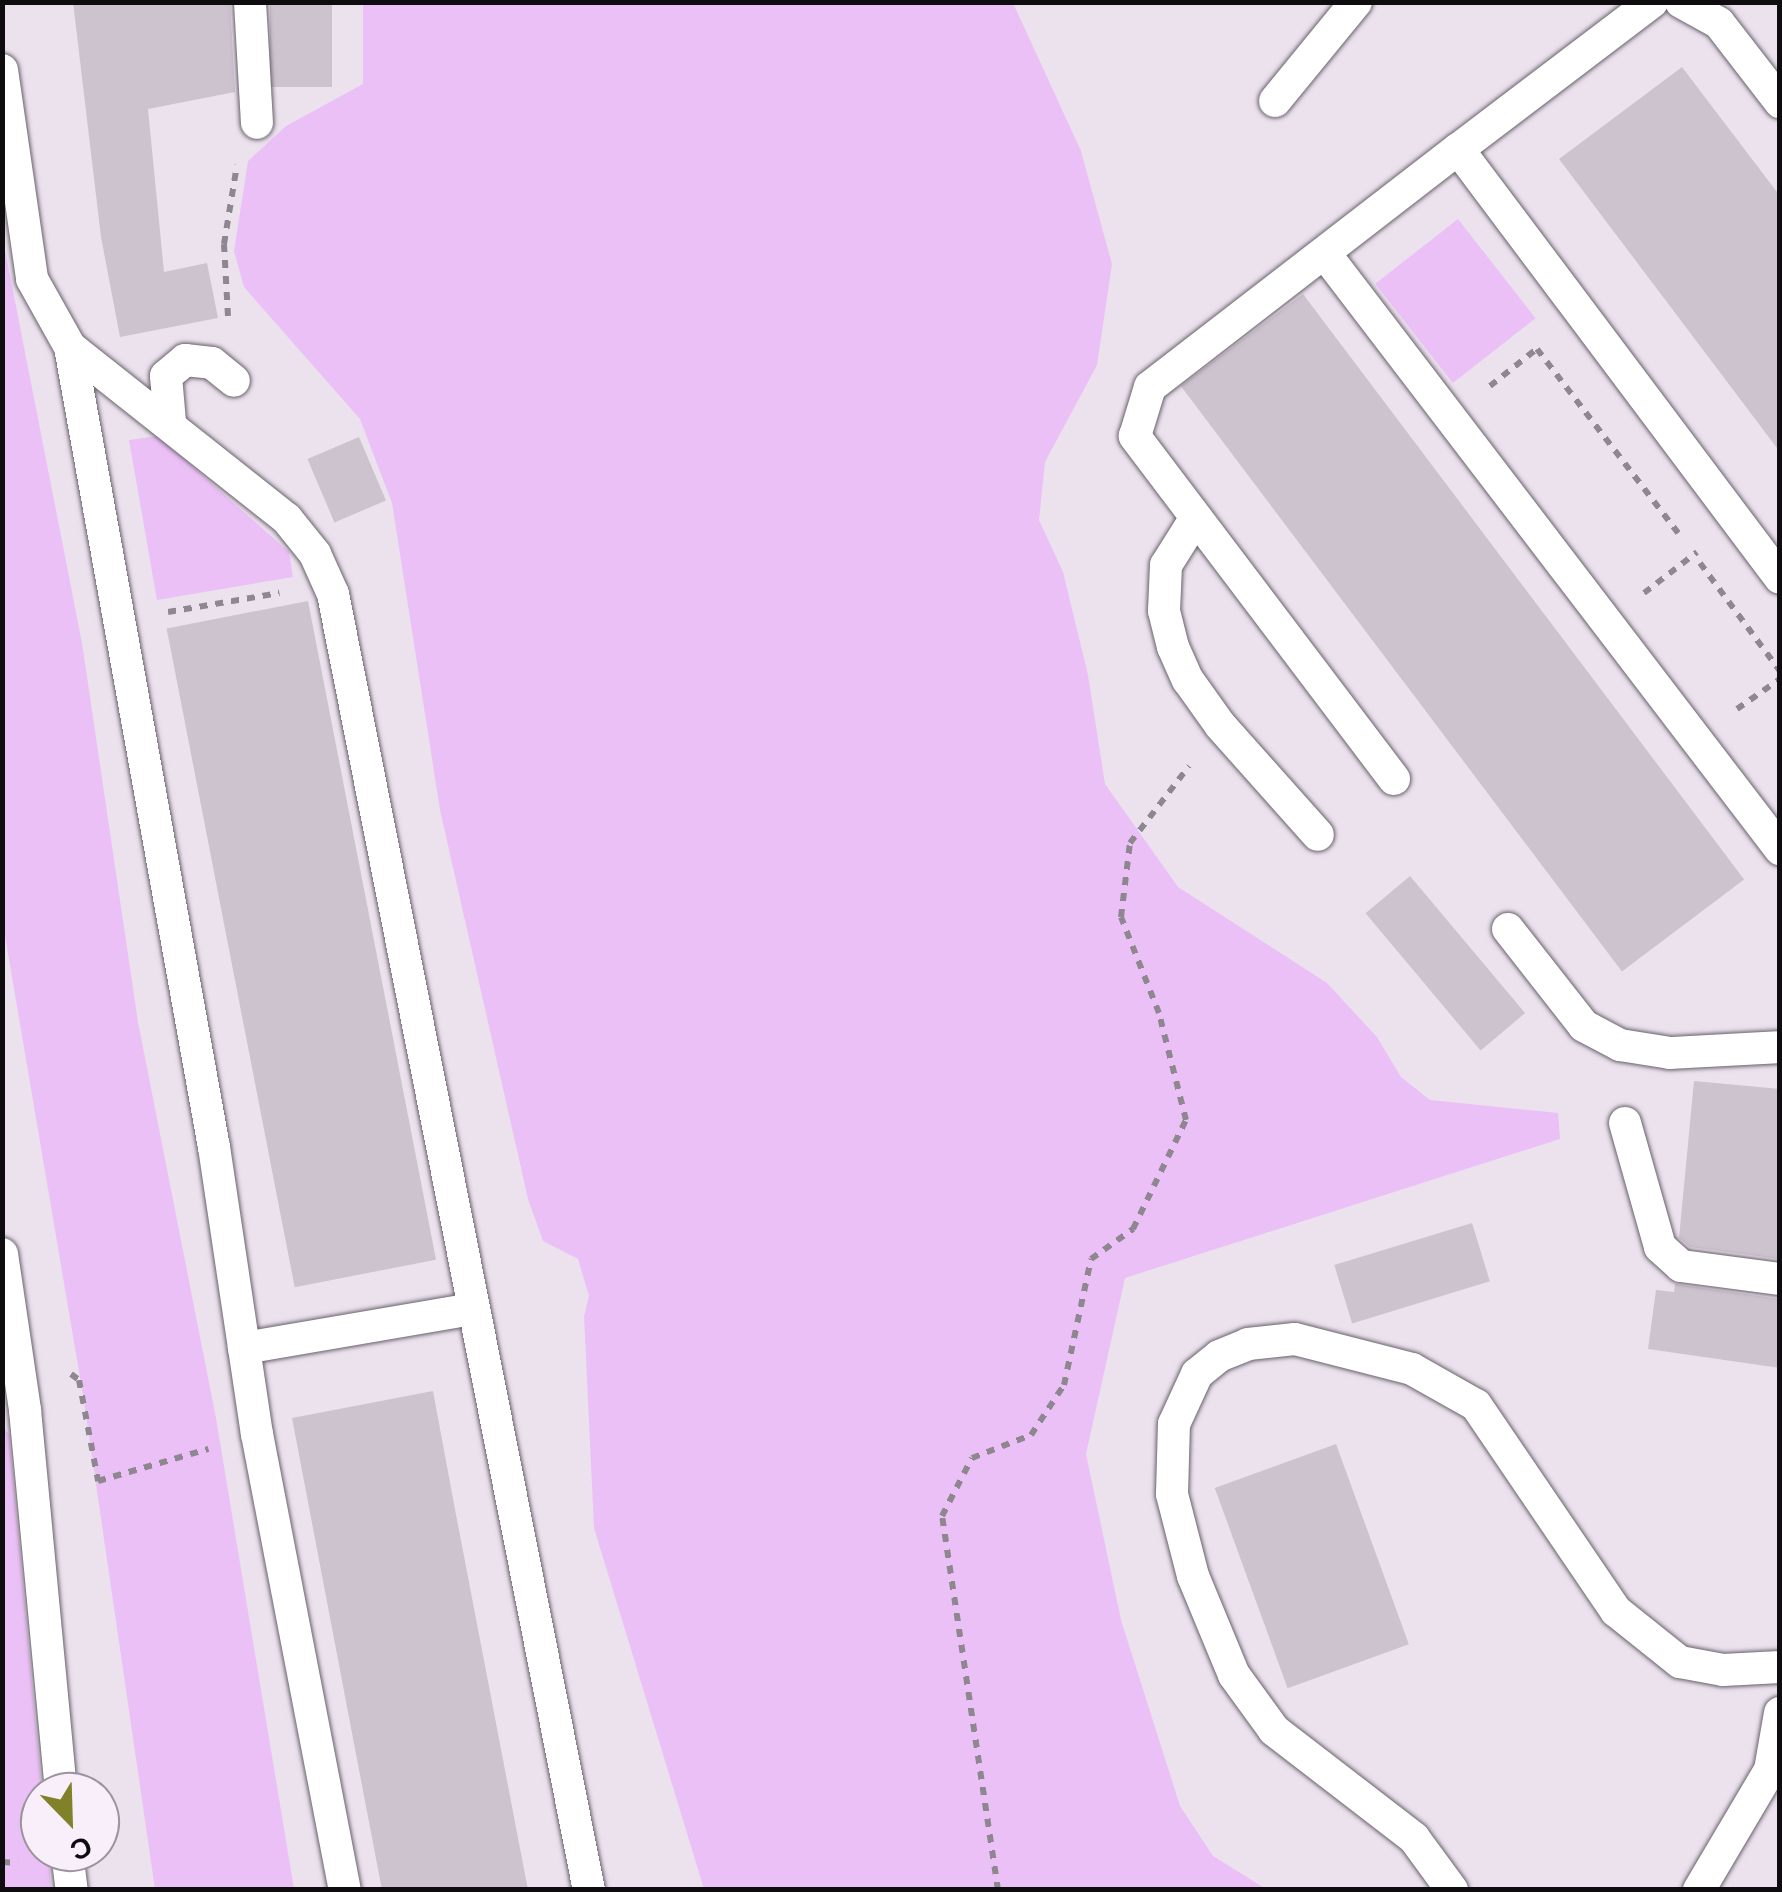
<!DOCTYPE html>
<meta charset="utf-8">
<style>
body{margin:0}
#map{position:relative;width:1782px;height:1892px;overflow:hidden;background:#ebe2ee;font-family:Arial,sans-serif}
div>[style]{position:absolute}
.green>*{inset:0;background:#ebc0f6;transform-origin:0 0}
.building>*{inset:0;background:#ccc3ce;transform-origin:0 0}
.path>*{height:6px;margin-top:-3px;transform-origin:0;background:repeating-linear-gradient(90deg,#8e8790 0 8px,transparent 0 16px)}
.roads{filter:drop-shadow(0 0 2px #69616b) drop-shadow(0 0 2px #69616b)}
.service>*{height:32px;margin:-16px;padding:0 16px;transform-origin:16px;border-radius:16px;background:#fff}
span{translate:-50% -50%;white-space:nowrap;text-align:center;line-height:1.15;-webkit-text-stroke:8px #f9effb;paint-order:stroke}
.frame{position:absolute;inset:0;border:5px solid #0f0c10;pointer-events:none}
.north{position:absolute;left:20px;top:1772px;width:100px;height:100px;box-sizing:border-box;background:#f9effb;border:2px solid #9b949d;border-radius:50%;rotate:157deg;font-size:28px;font-weight:700;line-height:40px;text-align:center;color:#0f0c10}
.north::after{content:'';display:block;margin:auto;width:35px;height:45px;background:#81812a;clip-path:polygon(50% 0,100% 100%,50% 72%,0 100%)}
</style>
<div id="map">
<div class="green">
<i style="clip-path:polygon(363px 3px,1013px 3px,1081px 151px,1112px 264px,1097px 365px,1045px 462px,1039px 520px,1063px 572px,1088px 675px,1105px 784px,1178px 887px,1327px 983px,1377px 1037px,1401px 1077px,1430px 1100px,1558px 1113px,1560px 1139px,1125px 1278px,1086px 1454px,1121px 1620px,1180px 1806px,1213px 1856px,1266px 1889px,704px 1889px,594px 1528px,584px 1316px,589px 1296px,578px 1259px,543px 1241px,528px 1199px,440px 810px,392px 503px,360px 419px,244px 287px,234px 251px,248px 161px,286px 126px,363px 84px)"></i>
<i style="left:1458px;top:219px;width:126px;height:105px;rotate:52deg"></i>
<i style="clip-path:polygon(3px 240px,82px 643px,138px 1022px,216px 1418px,294px 1889px,155px 1889px,83px 1395px,3px 924px)"></i>
<i style="clip-path:polygon(158px 436px,289px 552px,293px 577px,157px 600px,129px 440px)"></i>
<i style="clip-path:polygon(2px 1426px,9px 1434px,42px 1792px,40px 1852px,48px 1852px,51px 1889px,3px 1889px)"></i>
</div>
<div class="building">
<i style="clip-path:polygon(73px 2px,230px 2px,235px 92px,148px 109px,164px 272px,207px 263px,218px 318px,120px 337px,101px 237px)"></i>
<i style="left:270px;top:2px;width:62px;height:85px"></i>
<i style="clip-path:polygon(1682px 67px,1780px 196px,1780px 452px,1559px 159px)"></i>
<i style="left:1303px;top:294px;width:733px;height:153px;rotate:53deg"></i>
<i style="left:359px;top:437px;width:69px;height:56px;rotate:67deg"></i>
<i style="left:308px;top:601px;width:671px;height:144px;rotate:79deg"></i>
<i style="left:1410px;top:876px;width:179px;height:58px;rotate:50deg"></i>
<i style="clip-path:polygon(1694px 1081px,1780px 1089px,1780px 1259px,1690px 1247px,1679px 1238px)"></i>
<i style="left:1472px;top:1223px;width:61px;height:144px;rotate:73deg"></i>
<i style="clip-path:polygon(1675px 1284px,1780px 1299px,1780px 1368px,1648px 1349px,1656px 1290px,1674px 1292px)"></i>
<i style="clip-path:polygon(433px 1391px,454px 1504px,528px 1890px,382px 1890px,347px 1707px,292px 1418px)"></i>
<i style="left:1336px;top:1444px;width:213px;height:129px;rotate:70deg"></i>
</div>
<div class="path">
<i style="left:228px;top:316px;width:72px;rotate:-93.2deg"></i>
<i style="left:224px;top:244px;width:80px;rotate:-80.7deg"></i>
<i style="left:1537px;top:349px;width:232px;rotate:52.5deg"></i>
<i style="left:1490px;top:386px;width:63px;rotate:-38.5deg"></i>
<i style="left:1700px;top:563px;width:134px;rotate:53.5deg"></i>
<i style="left:1644px;top:593px;width:67px;rotate:-37.7deg"></i>
<i style="left:168px;top:612px;width:113px;rotate:-9.7deg"></i>
<i style="left:1737px;top:709px;width:52px;rotate:-34.9deg"></i>
<i style="left:71px;top:1374px;width:10px;rotate:37deg"></i>
<i style="left:79px;top:1380px;width:103px;rotate:79.3deg"></i>
<i style="left:98px;top:1481px;width:115px;rotate:-16.2deg"></i>
<i style="left:2px;top:1862px;width:16px;rotate:4deg"></i>
<i style="left:998px;top:1890px;width:378px;rotate:-98.5deg"></i>
<i style="left:942px;top:1516px;width:65px;rotate:-62.7deg"></i>
<i style="left:972px;top:1458px;width:63px;rotate:-21.3deg"></i>
<i style="left:1031px;top:1435px;width:60px;rotate:-56.6deg"></i>
<i style="left:1064px;top:1385px;width:129px;rotate:-77.9deg"></i>
<i style="left:1091px;top:1259px;width:52px;rotate:-35.5deg"></i>
<i style="left:1133px;top:1229px;width:121px;rotate:-64.1deg"></i>
<i style="left:1186px;top:1120px;width:110px;rotate:-104.2deg"></i>
<i style="left:1159px;top:1013px;width:103px;rotate:-111.6deg"></i>
<i style="left:1121px;top:917px;width:75px;rotate:-83.1deg"></i>
<i style="left:1130px;top:843px;width:97px;rotate:-52.5deg"></i>
</div>
<div class="roads">
<div class="service">
<i style="left:250px;top:2px;width:121px;rotate:86.7deg"></i>
<i style="left:1652px;top:2px;width:243px;rotate:142.8deg"></i>
<i style="left:1458px;top:149px;width:536px;rotate:53.11deg"></i>
<i style="left:1681px;top:2px;width:43px;rotate:28.9deg"></i>
<i style="left:1719px;top:23px;width:100px;rotate:52.3deg"></i>
<i style="left:2px;top:70px;width:211px;rotate:81.8deg"></i>
<i style="left:32px;top:279px;width:78px;rotate:60.8deg"></i>
<i style="left:70px;top:347px;width:813px;rotate:79.8deg"></i>
<i style="left:214px;top:1147px;width:290px;rotate:81.5deg"></i>
<i style="left:257px;top:1434px;width:464px;rotate:79.1deg"></i>
<i style="left:1275px;top:101px;width:128px;rotate:-50.7deg"></i>
<i style="left:1326px;top:255px;width:748px;rotate:52.61deg"></i>
<i style="left:70px;top:347px;width:277px;rotate:38.4deg"></i>
<i style="left:287px;top:519px;width:45px;rotate:51.3deg"></i>
<i style="left:315px;top:554px;width:44px;rotate:65.8deg"></i>
<i style="left:333px;top:594px;width:1321px;rotate:78.83deg"></i>
<i style="left:170px;top:422px;width:46px;rotate:-95deg"></i>
<i style="left:166px;top:376px;width:25px;rotate:-40deg"></i>
<i style="left:185px;top:360px;width:27px;rotate:6deg"></i>
<i style="left:212px;top:363px;width:28px;rotate:39deg"></i>
<i style="left:1195px;top:519px;width:54px;rotate:122.2deg"></i>
<i style="left:1166px;top:565px;width:46px;rotate:92.5deg"></i>
<i style="left:1164px;top:611px;width:37px;rotate:76deg"></i>
<i style="left:1173px;top:647px;width:36px;rotate:66deg"></i>
<i style="left:1188px;top:680px;width:55px;rotate:54.6deg"></i>
<i style="left:1220px;top:725px;width:147px;rotate:48.3deg"></i>
<i style="left:1394px;top:779px;width:430px;rotate:-127.1deg"></i>
<i style="left:1135px;top:436px;width:51px;rotate:-73deg"></i>
<i style="left:1150px;top:387px;width:389px;rotate:-37.7deg"></i>
<i style="left:1508px;top:929px;width:123px;rotate:51.9deg"></i>
<i style="left:1584px;top:1026px;width:41px;rotate:27.8deg"></i>
<i style="left:1620px;top:1045px;width:51px;rotate:9.1deg"></i>
<i style="left:1670px;top:1053px;width:110px;rotate:-3.1deg"></i>
<i style="left:1625px;top:1123px;width:129px;rotate:74.2deg"></i>
<i style="left:1660px;top:1247px;width:28px;rotate:42deg"></i>
<i style="left:1681px;top:1266px;width:100px;rotate:7.5deg"></i>
<i style="left:2px;top:1254px;width:158px;rotate:81.6deg"></i>
<i style="left:25px;top:1410px;width:384px;rotate:84.6deg"></i>
<i style="left:244px;top:1348px;width:232px;rotate:-9.7deg"></i>
<i style="left:67px;top:1852px;width:38px;rotate:83deg"></i>
<i style="left:1452px;top:1890px;width:64px;rotate:-126.2deg"></i>
<i style="left:1414px;top:1838px;width:177px;rotate:-142.4deg"></i>
<i style="left:1274px;top:1730px;width:68px;rotate:-126deg"></i>
<i style="left:1234px;top:1675px;width:107px;rotate:-112.5deg"></i>
<i style="left:1193px;top:1576px;width:85px;rotate:-104.4deg"></i>
<i style="left:1172px;top:1494px;width:70px;rotate:-88.4deg"></i>
<i style="left:1174px;top:1424px;width:55px;rotate:-65.3deg"></i>
<i style="left:1197px;top:1374px;width:28px;rotate:-39deg"></i>
<i style="left:1219px;top:1356px;width:31px;rotate:-22deg"></i>
<i style="left:1248px;top:1344px;width:47px;rotate:-6.1deg"></i>
<i style="left:1295px;top:1339px;width:121px;rotate:14.4deg"></i>
<i style="left:1412px;top:1369px;width:73px;rotate:29.4deg"></i>
<i style="left:1476px;top:1405px;width:249px;rotate:55.8deg"></i>
<i style="left:1616px;top:1611px;width:82px;rotate:38.6deg"></i>
<i style="left:1680px;top:1662px;width:44px;rotate:10.5deg"></i>
<i style="left:1723px;top:1670px;width:57px;rotate:-3deg"></i>
<i style="left:1699px;top:1890px;width:139px;rotate:-59.4deg"></i>
<i style="left:1770px;top:1770px;width:58px;rotate:-80deg"></i>
</div>
</div>
<div class="frame"></div>
<div class="north">С</div>
</div>
